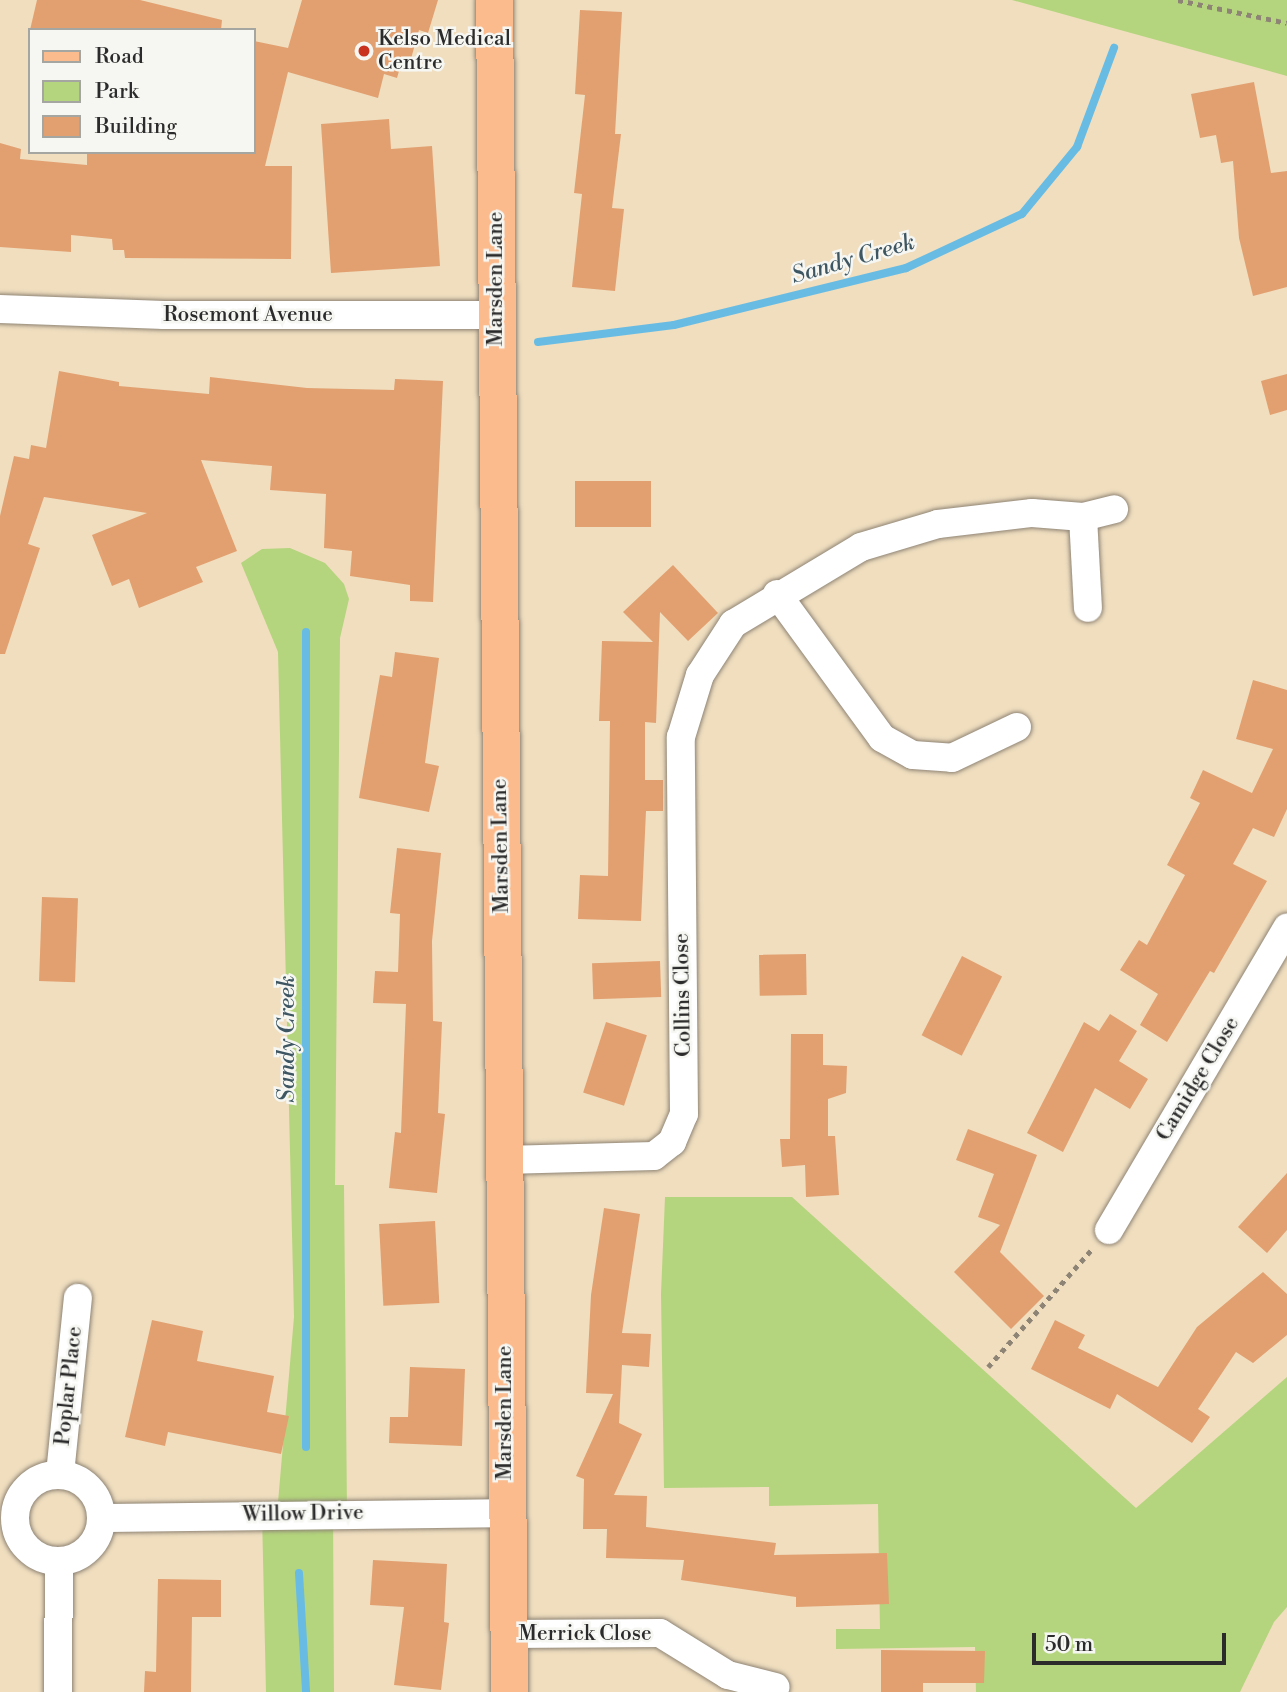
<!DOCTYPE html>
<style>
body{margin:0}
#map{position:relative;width:1287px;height:1692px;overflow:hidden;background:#f0debf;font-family:"Libre Bodoni",serif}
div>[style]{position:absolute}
.green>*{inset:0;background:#b4d57d}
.stream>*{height:8px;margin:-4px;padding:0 4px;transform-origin:4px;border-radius:4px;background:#68bce4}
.building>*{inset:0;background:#e2a070;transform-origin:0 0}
.path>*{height:4.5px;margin-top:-2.25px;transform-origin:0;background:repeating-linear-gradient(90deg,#8e8475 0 5px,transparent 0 10px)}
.roads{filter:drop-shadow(0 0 2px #8e8475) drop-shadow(0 0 2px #8e8475)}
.minor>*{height:28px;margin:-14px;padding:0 14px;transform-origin:14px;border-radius:14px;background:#fff}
.minor>.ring{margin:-14px;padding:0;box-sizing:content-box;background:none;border:28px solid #fff;border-radius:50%}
.major>*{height:37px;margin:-18.5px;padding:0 18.5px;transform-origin:18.5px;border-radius:18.5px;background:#fbbb8d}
.dots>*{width:19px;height:19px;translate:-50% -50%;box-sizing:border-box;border:4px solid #f6f6f2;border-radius:50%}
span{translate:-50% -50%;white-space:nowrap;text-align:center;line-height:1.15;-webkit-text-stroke:5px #f6f6f2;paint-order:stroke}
.poi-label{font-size:21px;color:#2b2b2b}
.left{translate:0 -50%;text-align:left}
.street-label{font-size:21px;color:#2b2b2b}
.water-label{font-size:23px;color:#3d5662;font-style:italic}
.legend{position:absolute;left:28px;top:28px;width:228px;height:126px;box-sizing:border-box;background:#f6f6f2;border:2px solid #a5a5a2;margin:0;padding:9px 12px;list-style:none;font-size:21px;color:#2b2b2b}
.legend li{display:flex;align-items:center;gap:14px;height:35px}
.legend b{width:35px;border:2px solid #a5a5a2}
.scale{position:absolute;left:1032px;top:1633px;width:194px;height:32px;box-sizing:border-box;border:4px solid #2b2b2b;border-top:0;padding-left:9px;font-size:21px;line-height:24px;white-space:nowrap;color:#2b2b2b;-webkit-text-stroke:5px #f6f6f2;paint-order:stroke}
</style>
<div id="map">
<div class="green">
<i style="clip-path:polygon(1012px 0,1287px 0,1287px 76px,1102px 25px)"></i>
<i style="clip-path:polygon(290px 548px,325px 563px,344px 584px,349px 599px,340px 638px,335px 1185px,344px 1185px,347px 1513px,333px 1514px,334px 1692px,266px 1692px,262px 1514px,277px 1514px,294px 1317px,278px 652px,241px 563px,262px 549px)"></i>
<i style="clip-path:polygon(665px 1197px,792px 1197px,1136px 1508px,1287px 1377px,1287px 1607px,1274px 1622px,1240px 1692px,976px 1692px,975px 1647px,836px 1649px,836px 1629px,880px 1629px,878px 1504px,769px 1506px,769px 1487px,664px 1488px,661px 1294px)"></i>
</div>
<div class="stream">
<i style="left:538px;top:342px;width:137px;rotate:-7.1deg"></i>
<i style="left:674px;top:325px;width:239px;rotate:-13.8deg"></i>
<i style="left:906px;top:268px;width:128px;rotate:-25deg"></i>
<i style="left:1022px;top:214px;width:87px;rotate:-50.6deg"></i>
<i style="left:1077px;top:147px;width:106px;rotate:-69.5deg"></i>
<i style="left:306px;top:1447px;width:815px;rotate:-90deg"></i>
<i style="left:299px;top:1573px;width:119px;rotate:86.6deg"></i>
</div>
<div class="building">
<i style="clip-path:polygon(37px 0,140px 0,222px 20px,221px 30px,30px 30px)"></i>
<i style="clip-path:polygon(302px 0,438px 0,428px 33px,419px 30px,409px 66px,401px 64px,397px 78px,384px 74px,378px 98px,288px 72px,265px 166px,292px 166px,291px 259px,125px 258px,124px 250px,113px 250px,112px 239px,71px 235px,71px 252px,0 247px,0 143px,21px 149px,20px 159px,87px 165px,87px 152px,254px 152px,254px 41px,288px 48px)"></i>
<i style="clip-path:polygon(580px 10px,622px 12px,615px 134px,621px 134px,612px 208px,624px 209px,615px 291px,572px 287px,582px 194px,574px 193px,585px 95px,575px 94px)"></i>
<i style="clip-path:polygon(1254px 82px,1271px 173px,1287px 171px,1287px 287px,1253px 296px,1239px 238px,1233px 161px,1221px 163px,1216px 135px,1200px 138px,1191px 94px)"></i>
<i style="clip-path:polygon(389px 119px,391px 149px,432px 146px,440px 266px,331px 273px,321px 124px)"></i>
<i style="clip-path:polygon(59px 371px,119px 382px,119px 386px,209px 394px,210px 377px,307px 388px,394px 390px,395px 379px,443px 381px,433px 602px,410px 601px,410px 585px,350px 576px,352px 551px,324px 548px,326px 494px,270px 490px,272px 466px,201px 460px,237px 551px,196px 567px,203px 582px,139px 608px,129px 579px,112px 586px,92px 535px,147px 513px,44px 497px,28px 544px,40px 548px,5px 654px,0 654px,0 516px,14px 456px,29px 459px,31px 445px,46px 448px)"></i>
<i style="clip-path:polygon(1287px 374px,1287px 410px,1270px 415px,1261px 381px)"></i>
<i style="left:651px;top:481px;width:46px;height:76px;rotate:90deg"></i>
<i style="clip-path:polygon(673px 565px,718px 613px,688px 641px,660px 612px,656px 723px,645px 722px,645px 780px,663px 780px,663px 811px,646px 811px,641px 921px,578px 919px,580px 875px,608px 876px,610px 721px,599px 721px,602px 641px,653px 642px,623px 612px)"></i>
<i style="clip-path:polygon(395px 652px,439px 658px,425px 763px,439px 766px,429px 812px,359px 798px,380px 675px,392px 677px)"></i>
<i style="clip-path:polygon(1253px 680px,1287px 690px,1287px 809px,1274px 837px,1253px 828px,1233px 864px,1267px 881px,1214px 973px,1210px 971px,1167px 1042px,1140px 1025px,1158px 994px,1120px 970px,1139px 940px,1147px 945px,1185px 875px,1167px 865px,1200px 803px,1190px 798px,1203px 770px,1252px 793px,1273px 749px,1236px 739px)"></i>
<i style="clip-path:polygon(397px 848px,441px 853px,432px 941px,433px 1021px,442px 1022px,438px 1113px,445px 1114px,437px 1193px,389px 1188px,395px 1132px,401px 1133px,406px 1004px,373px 1003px,375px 971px,398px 972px,400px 914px,390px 913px)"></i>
<i style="left:42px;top:897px;width:36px;height:84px;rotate:2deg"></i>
<i style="left:806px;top:954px;width:41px;height:47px;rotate:89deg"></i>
<i style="left:962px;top:956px;width:45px;height:89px;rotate:27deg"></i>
<i style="left:660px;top:961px;width:36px;height:68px;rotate:88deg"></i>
<i style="clip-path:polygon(1110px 1014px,1137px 1031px,1119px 1061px,1148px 1079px,1130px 1109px,1095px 1088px,1063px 1152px,1027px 1133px,1084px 1022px,1099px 1031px)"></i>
<i style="left:606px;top:1022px;width:43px;height:74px;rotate:18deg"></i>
<i style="clip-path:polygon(791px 1034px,823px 1034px,823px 1065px,847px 1066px,846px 1093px,828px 1099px,828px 1136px,835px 1136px,839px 1195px,806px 1197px,805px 1165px,782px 1167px,780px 1139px,790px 1139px)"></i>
<i style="clip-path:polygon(968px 1129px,1037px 1155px,1000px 1252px,1044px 1296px,1011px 1329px,954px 1272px,1000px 1225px,978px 1217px,994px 1174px,956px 1160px)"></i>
<i style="clip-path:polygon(1287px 1173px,1287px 1230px,1267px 1253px,1238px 1227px)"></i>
<i style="clip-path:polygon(604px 1208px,640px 1214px,622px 1333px,651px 1334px,649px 1367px,622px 1365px,619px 1423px,642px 1434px,614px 1495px,647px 1496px,646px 1527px,776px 1543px,774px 1555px,887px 1553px,889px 1604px,796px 1607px,796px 1597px,681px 1580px,684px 1560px,606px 1558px,607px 1529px,583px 1529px,584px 1479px,576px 1476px,613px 1394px,586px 1393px,591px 1295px)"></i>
<i style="left:435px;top:1221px;width:82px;height:56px;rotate:87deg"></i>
<i style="clip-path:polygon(1263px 1272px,1287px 1294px,1287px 1335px,1253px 1363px,1236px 1352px,1198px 1409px,1210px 1417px,1192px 1443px,1117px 1394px,1110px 1409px,1031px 1369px,1055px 1320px,1085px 1335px,1078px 1348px,1158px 1387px,1197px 1327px)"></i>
<i style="clip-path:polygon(152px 1320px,203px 1331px,197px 1361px,274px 1376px,267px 1412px,289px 1416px,281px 1454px,168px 1432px,165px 1446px,125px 1437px)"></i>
<i style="clip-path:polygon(410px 1367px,465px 1369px,462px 1446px,389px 1443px,390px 1417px,408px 1417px)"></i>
<i style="clip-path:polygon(373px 1560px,447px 1564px,444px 1622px,449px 1623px,441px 1690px,394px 1685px,404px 1607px,370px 1605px)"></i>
<i style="clip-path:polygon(158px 1579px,221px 1580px,221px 1617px,192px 1617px,191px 1692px,144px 1692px,145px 1671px,156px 1672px)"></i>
<i style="clip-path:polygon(881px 1650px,985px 1651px,984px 1683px,923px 1683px,923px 1692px,881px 1692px)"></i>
</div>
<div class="path">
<i style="left:1178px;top:0;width:111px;rotate:11.9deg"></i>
<i style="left:988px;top:1367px;width:157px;rotate:-48.6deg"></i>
</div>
<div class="roads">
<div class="minor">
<i style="left:0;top:309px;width:164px;rotate:2.1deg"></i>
<i style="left:164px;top:315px;width:332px"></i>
<i style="left:1083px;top:517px;width:91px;rotate:86.9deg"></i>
<i style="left:777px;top:594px;width:178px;rotate:53.9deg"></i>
<i style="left:882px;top:738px;width:35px;rotate:29deg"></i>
<i style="left:913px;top:755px;width:39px;rotate:4deg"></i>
<i style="left:952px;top:758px;width:72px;rotate:-25.5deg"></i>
<i style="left:504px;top:1160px;width:150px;rotate:-1.5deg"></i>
<i style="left:654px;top:1156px;width:23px;rotate:-38deg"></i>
<i style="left:672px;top:1142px;width:30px;rotate:-67deg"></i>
<i style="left:684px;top:1114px;width:377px;rotate:-90.5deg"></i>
<i style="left:681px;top:737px;width:65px;rotate:-73deg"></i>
<i style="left:700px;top:675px;width:61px;rotate:-57.1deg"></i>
<i style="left:733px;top:624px;width:149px;rotate:-31deg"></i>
<i style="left:861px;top:547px;width:80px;rotate:-16.6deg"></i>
<i style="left:938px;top:524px;width:95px;rotate:-6.7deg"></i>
<i style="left:1032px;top:513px;width:51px;rotate:4.5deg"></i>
<i style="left:1083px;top:517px;width:32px;rotate:-14deg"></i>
<i style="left:1109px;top:1230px;width:351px;rotate:-59.5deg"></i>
<i style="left:60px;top:1474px;width:177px;rotate:-84.2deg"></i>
<i class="ring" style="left:15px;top:1475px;width:58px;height:58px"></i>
<i style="left:101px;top:1518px;width:404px;rotate:-0.7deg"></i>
<i style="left:507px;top:1634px;width:153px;rotate:-0.4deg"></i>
<i style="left:660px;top:1633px;width:80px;rotate:31.7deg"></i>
<i style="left:728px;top:1675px;width:49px;rotate:14.3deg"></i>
<i style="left:58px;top:1692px;width:131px;rotate:-89.6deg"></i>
</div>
<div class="major">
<i style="left:494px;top:0;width:1692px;rotate:89.49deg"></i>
</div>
</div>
<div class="dots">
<i style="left:364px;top:51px;background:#c8321e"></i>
</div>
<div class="poi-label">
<span class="left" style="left:378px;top:51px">Kelso Medical<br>Centre</span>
</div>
<div class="street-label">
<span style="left:496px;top:279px;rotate:-90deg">Marsden Lane</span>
<span style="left:248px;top:315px">Rosemont Avenue</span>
<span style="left:501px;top:846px;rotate:-91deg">Marsden Lane</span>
<span style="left:683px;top:995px;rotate:-91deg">Collins Close</span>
<span style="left:1198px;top:1079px;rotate:-59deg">Camidge Close</span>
<span style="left:69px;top:1386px;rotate:-84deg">Poplar Place</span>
<span style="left:505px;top:1413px;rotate:-90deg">Marsden Lane</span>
<span style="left:303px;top:1514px;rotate:-1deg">Willow Drive</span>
<span style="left:585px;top:1634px">Merrick Close</span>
</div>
<div class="water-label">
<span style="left:853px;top:259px;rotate:-16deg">Sandy Creek</span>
<span style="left:287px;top:1039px;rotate:-90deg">Sandy Creek</span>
</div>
<ul class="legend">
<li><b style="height:9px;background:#fbbb8d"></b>Road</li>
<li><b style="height:19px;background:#b4d57d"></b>Park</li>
<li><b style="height:19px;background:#e2a070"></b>Building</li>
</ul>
<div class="scale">50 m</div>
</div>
